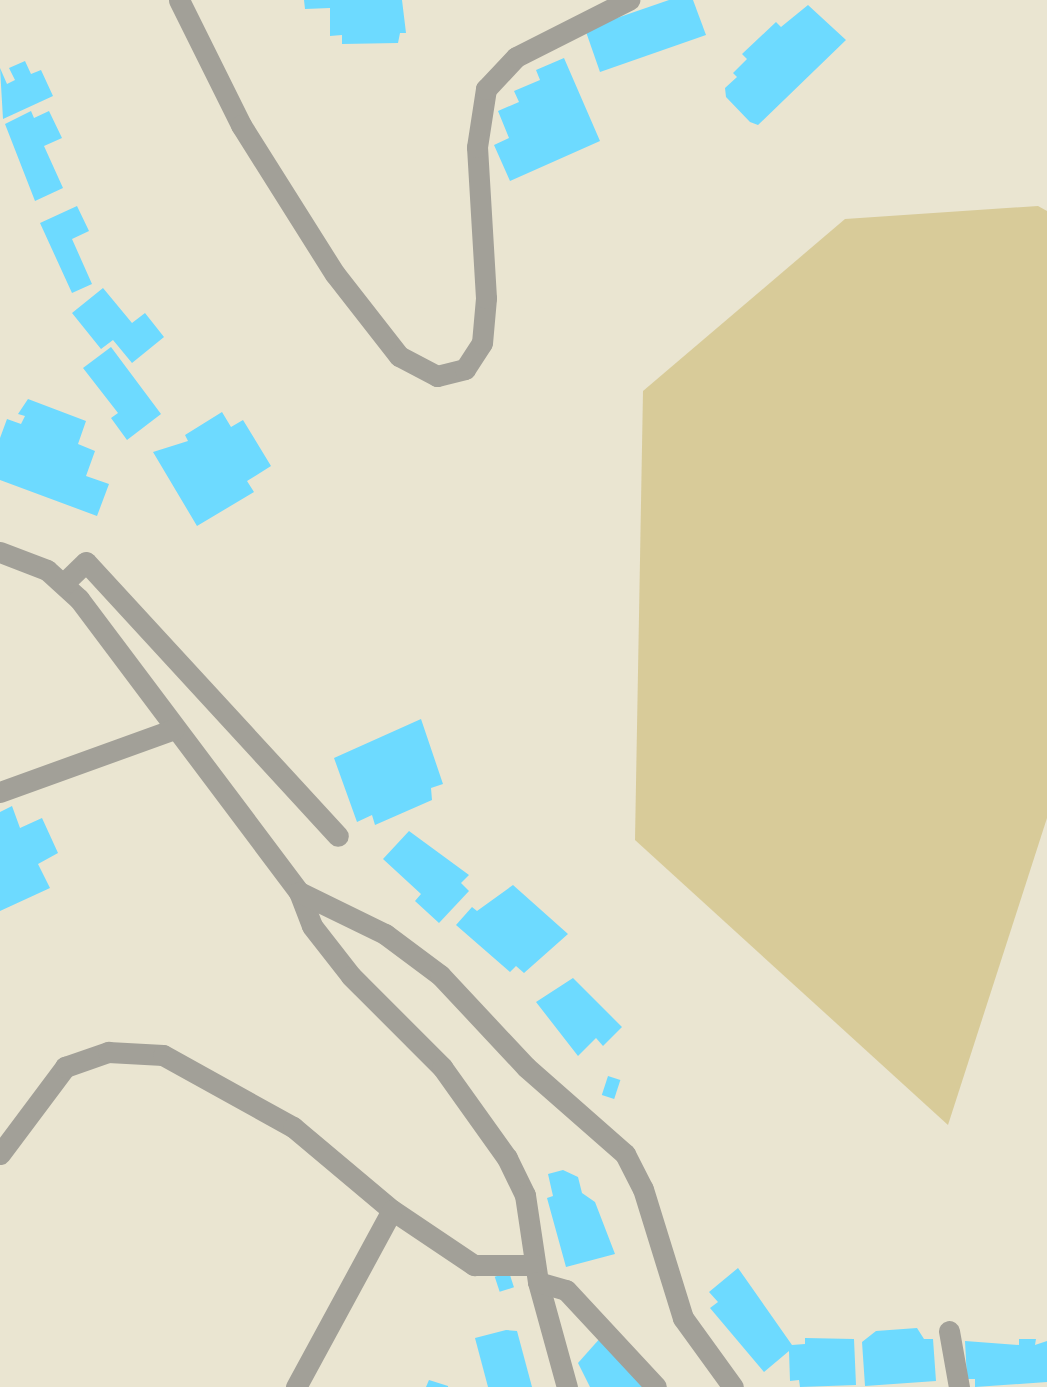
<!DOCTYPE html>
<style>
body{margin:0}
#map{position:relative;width:1047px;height:1387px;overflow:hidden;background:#eae5d1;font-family:Figtree,sans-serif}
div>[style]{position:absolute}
.green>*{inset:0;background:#d8cb99}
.building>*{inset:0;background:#6ddaff;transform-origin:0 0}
.street>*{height:21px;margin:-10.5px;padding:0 10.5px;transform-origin:10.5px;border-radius:10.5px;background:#a2a098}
span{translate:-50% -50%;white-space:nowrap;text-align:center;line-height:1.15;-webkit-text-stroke:7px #f7f2de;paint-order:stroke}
</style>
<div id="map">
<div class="green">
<i style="clip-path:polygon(1038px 206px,1047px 211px,1047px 818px,948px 1125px,635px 840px,643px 391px,845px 219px)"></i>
</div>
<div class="building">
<i style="clip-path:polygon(304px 0,402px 0,406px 33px,400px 33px,398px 43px,342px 44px,342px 35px,330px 36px,330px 8px,305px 9px)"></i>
<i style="clip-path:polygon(669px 0,693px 0,706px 35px,600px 72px,585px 29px)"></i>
<i style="clip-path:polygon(808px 5px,846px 40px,758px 125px,750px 122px,726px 97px,725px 88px,737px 77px,733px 73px,747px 59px,742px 54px,776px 22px,781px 27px)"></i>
<i style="clip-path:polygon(564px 58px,600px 141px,510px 181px,494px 145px,509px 138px,498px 111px,519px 102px,514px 91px,540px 80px,536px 70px)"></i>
<i style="clip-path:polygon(25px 61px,31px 74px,41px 70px,53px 96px,3px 119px,0 68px,7px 84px,15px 80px,9px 68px)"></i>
<i style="clip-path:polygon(31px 111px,34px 118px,49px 111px,62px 138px,44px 146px,63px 188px,35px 201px,5px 124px)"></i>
<i style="clip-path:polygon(77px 206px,89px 231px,72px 239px,92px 284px,72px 293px,40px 223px)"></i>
<i style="clip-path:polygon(103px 288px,132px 323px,145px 313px,164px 337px,132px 363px,113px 340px,101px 349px,72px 313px)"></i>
<i style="clip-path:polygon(111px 347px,161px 414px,127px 440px,111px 418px,118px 413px,83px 368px)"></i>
<i style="clip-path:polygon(28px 399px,86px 421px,78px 444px,95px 451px,86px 476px,109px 484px,97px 516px,0 480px,0 438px,7px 419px,21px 424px,25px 416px,18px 414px)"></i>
<i style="clip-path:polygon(222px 412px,231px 427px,243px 420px,271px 466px,247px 481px,254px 492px,197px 526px,153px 452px,188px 441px,185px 435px)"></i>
<i style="clip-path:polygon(421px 719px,443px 784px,431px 788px,432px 800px,375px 825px,372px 815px,357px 822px,334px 758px)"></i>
<i style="clip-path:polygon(12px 806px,20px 828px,42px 818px,58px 853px,38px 864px,50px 888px,0 911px,0 812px)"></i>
<i style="clip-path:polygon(409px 831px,469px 875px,461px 883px,469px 891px,439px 923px,415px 901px,421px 894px,383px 859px)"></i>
<i style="clip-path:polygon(513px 885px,568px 934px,524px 973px,516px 966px,510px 972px,456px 925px,472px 907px,477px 911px)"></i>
<i style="clip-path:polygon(573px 978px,622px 1027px,603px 1046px,596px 1038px,578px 1056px,536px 1002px)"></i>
<i style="left:608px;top:1076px;width:13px;height:20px;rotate:18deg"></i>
<i style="clip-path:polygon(563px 1170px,578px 1177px,582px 1193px,595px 1202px,615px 1254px,566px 1267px,547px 1198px,553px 1196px,548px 1174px)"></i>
<i style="clip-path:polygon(738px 1268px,792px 1345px,805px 1344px,805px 1338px,854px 1339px,856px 1385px,800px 1387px,799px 1380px,790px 1381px,789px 1351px,764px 1372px,710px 1308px,718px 1302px,709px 1292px)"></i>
<i style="left:509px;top:1272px;width:16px;height:15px;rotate:72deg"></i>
<i style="clip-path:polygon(917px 1328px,924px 1339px,933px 1339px,936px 1381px,865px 1386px,862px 1342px,876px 1331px)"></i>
<i style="clip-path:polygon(506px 1330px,517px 1331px,532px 1387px,488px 1387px,475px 1338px)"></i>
<i style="clip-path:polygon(602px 1336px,643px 1387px,590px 1387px,578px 1363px)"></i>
<i style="clip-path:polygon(1019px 1339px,1036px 1339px,1035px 1345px,1047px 1341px,1047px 1382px,975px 1387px,975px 1379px,967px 1379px,965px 1341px,1019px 1345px)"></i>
<i style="clip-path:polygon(429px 1380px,448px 1386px,448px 1387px,426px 1387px)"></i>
</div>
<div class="street">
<i style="left:179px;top:0;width:140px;rotate:63.6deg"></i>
<i style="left:241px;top:125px;width:176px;rotate:57.8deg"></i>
<i style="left:335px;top:274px;width:104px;rotate:52deg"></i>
<i style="left:399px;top:356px;width:43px;rotate:27.8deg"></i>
<i style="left:437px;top:376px;width:29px;rotate:-14deg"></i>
<i style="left:465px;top:369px;width:31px;rotate:-57deg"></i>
<i style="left:482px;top:343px;width:45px;rotate:-84.9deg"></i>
<i style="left:486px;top:298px;width:151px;rotate:-93.4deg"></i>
<i style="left:477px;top:147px;width:59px;rotate:-81.2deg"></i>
<i style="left:486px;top:89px;width:44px;rotate:-46.8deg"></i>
<i style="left:516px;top:57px;width:127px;rotate:-26.8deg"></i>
<i style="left:0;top:552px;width:50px;rotate:21deg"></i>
<i style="left:47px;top:570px;width:43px;rotate:42.2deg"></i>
<i style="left:79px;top:599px;width:366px;rotate:53.1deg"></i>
<i style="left:299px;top:892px;width:36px;rotate:69deg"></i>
<i style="left:312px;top:926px;width:63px;rotate:52deg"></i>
<i style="left:351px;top:976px;width:129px;rotate:45deg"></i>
<i style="left:442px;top:1067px;width:112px;rotate:54.5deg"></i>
<i style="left:507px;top:1158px;width:41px;rotate:64.1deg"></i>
<i style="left:525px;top:1195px;width:88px;rotate:81.5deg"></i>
<i style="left:538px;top:1282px;width:109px;rotate:74.6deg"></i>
<i style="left:64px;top:583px;width:30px;rotate:-44deg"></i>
<i style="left:86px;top:562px;width:372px;rotate:47.4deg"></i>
<i style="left:0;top:792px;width:185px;rotate:-19.9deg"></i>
<i style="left:299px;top:892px;width:96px;rotate:26deg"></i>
<i style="left:385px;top:934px;width:69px;rotate:36.7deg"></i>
<i style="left:440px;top:975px;width:126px;rotate:46.9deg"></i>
<i style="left:526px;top:1067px;width:132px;rotate:41.3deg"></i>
<i style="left:625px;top:1154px;width:39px;rotate:63deg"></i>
<i style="left:643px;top:1189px;width:135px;rotate:72.8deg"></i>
<i style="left:683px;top:1318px;width:85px;rotate:54.1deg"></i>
<i style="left:0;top:1154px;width:109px;rotate:-53.2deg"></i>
<i style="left:65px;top:1067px;width:46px;rotate:-19.2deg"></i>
<i style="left:108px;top:1052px;width:55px;rotate:3.1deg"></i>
<i style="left:163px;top:1055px;width:149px;rotate:29deg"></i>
<i style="left:293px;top:1127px;width:129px;rotate:40deg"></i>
<i style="left:392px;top:1210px;width:99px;rotate:33.9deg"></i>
<i style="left:474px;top:1265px;width:61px"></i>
<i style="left:538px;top:1282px;width:29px;rotate:16deg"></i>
<i style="left:566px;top:1290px;width:132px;rotate:47.1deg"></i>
<i style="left:949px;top:1331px;width:57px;rotate:79.9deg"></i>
<i style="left:296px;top:1387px;width:201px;rotate:-61.5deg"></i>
</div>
</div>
